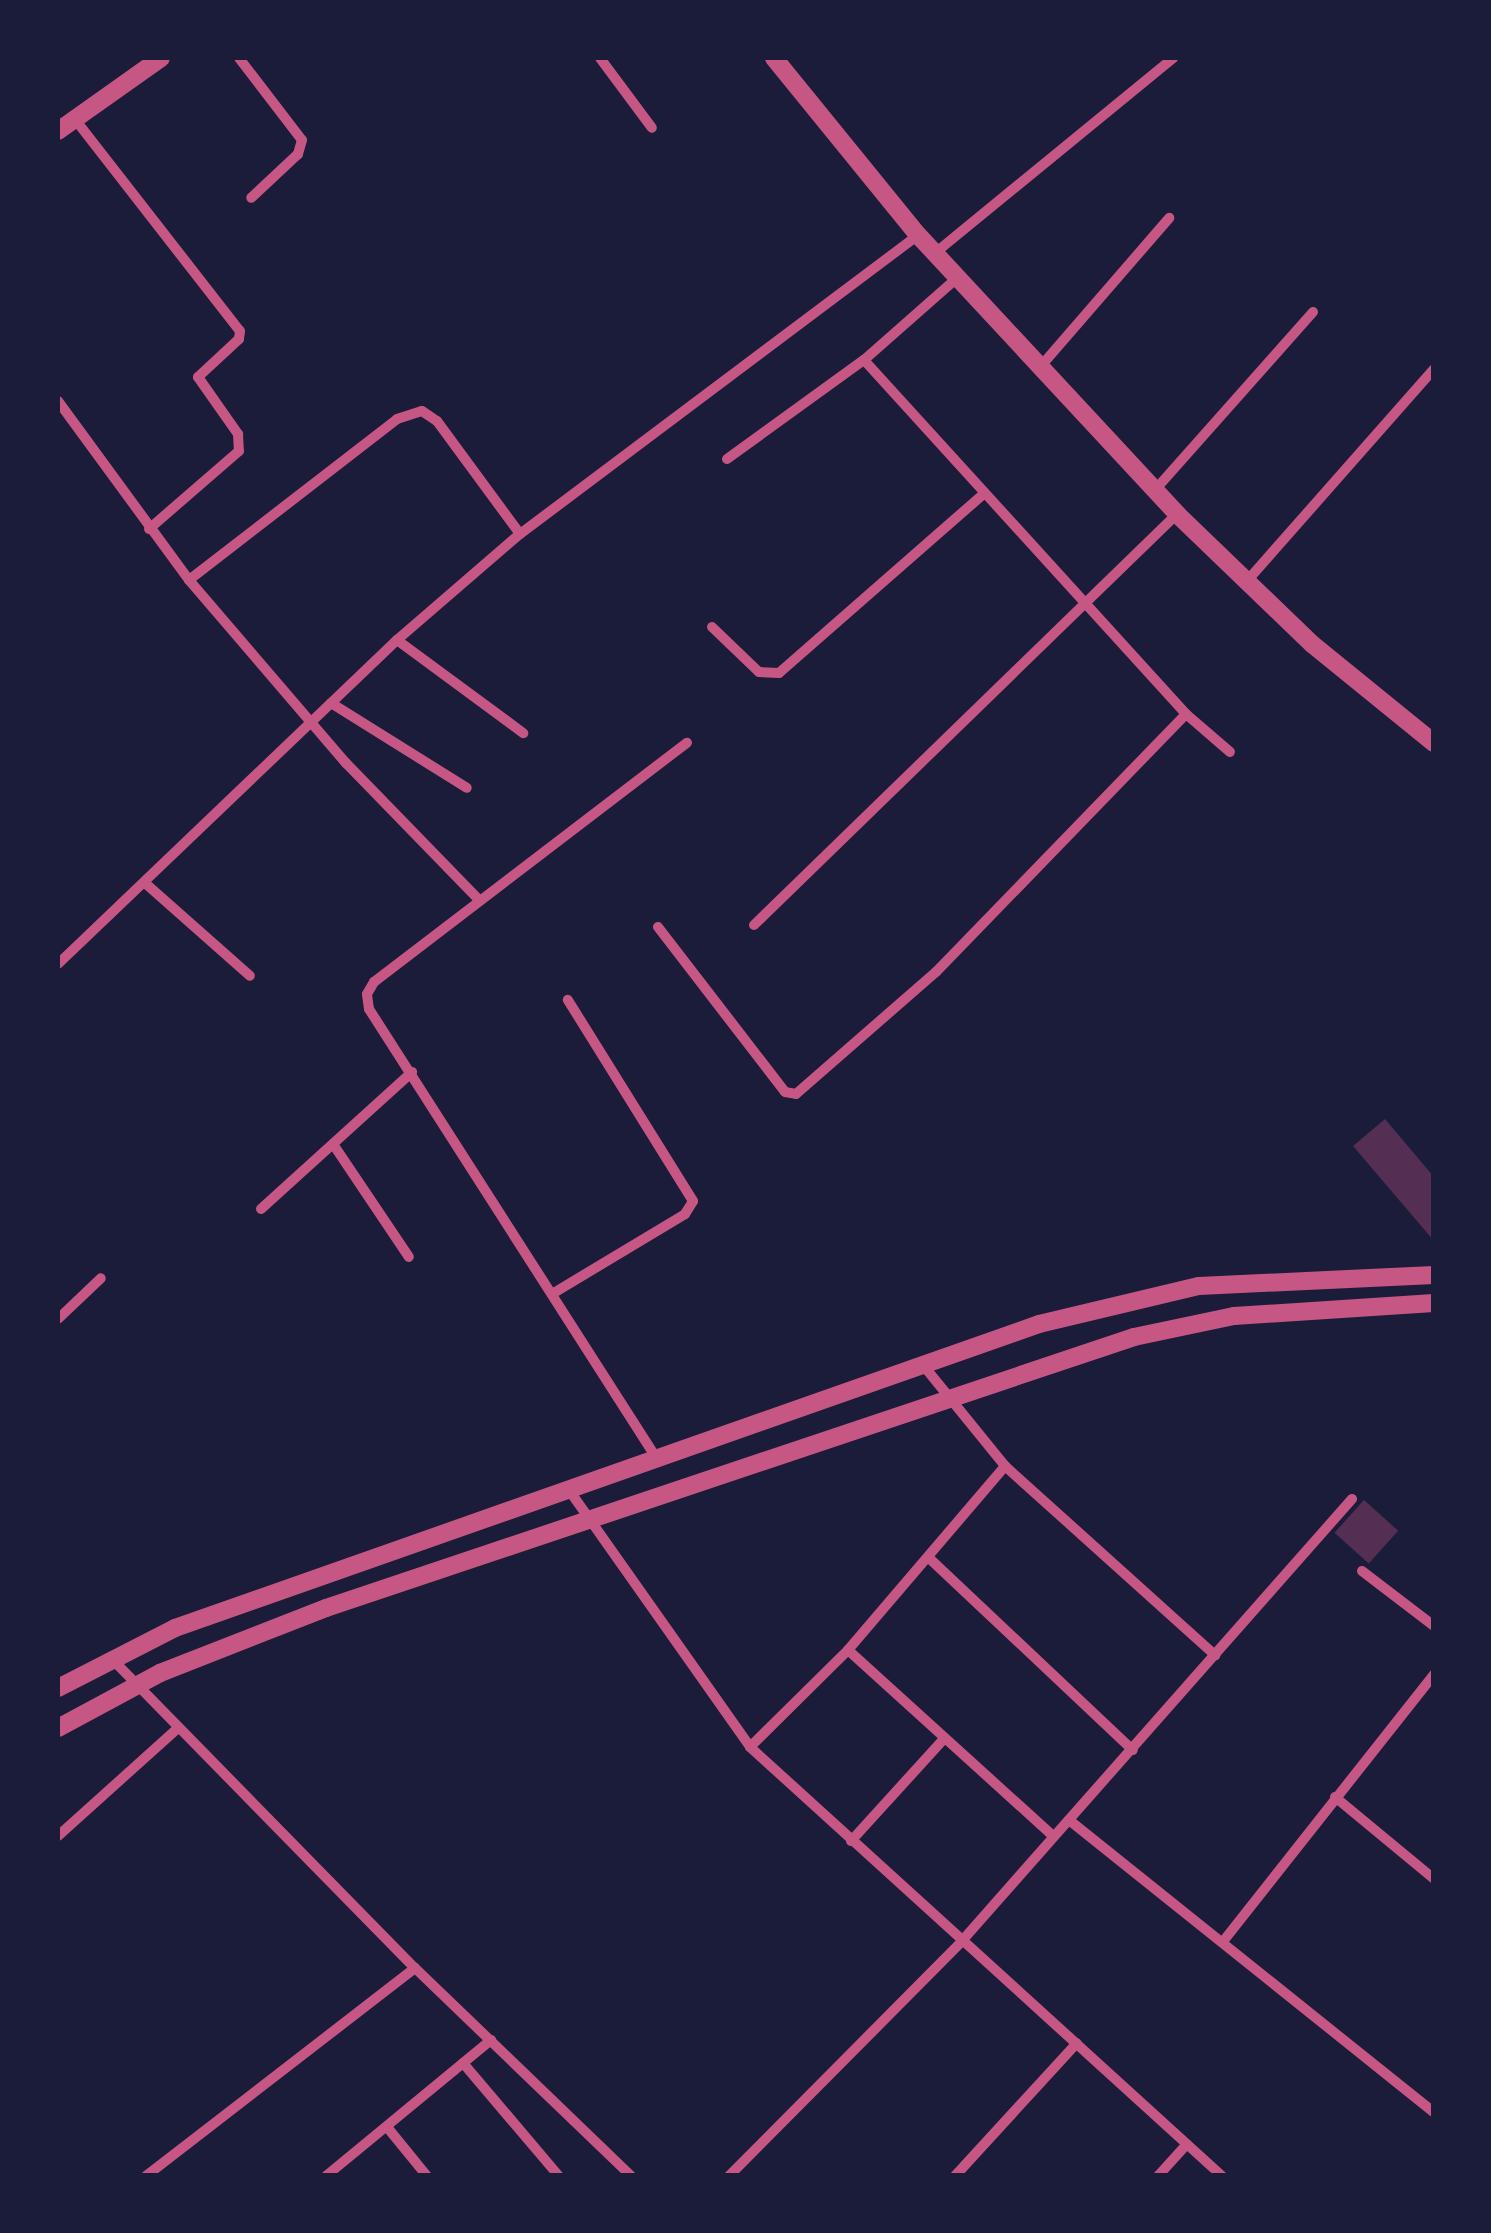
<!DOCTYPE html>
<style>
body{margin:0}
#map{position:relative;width:1491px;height:2233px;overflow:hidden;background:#1b1b3a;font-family:"Libre Baskerville",serif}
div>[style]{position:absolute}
.building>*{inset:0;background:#542f53;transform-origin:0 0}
.minor>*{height:10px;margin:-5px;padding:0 5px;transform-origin:5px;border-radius:5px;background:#c65784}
.tertiary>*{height:18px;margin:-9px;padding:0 9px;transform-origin:9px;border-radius:9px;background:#c65784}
span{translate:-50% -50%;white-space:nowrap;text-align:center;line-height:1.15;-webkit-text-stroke:8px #1b1b3a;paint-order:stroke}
.frame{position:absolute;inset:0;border:60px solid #1b1b3a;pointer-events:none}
</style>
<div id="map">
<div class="building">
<i style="clip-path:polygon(1385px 1119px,1434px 1177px,1434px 1241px,1353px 1146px)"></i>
<i style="left:1364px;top:1500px;width:46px;height:44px;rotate:42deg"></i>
</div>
<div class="minor">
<i style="left:239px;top:58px;width:103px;rotate:52.5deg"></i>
<i style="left:302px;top:140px;width:15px;rotate:106deg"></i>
<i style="left:298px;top:154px;width:64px;rotate:136.9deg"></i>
<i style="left:600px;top:58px;width:87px;rotate:53.4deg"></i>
<i style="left:74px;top:118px;width:270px;rotate:52.1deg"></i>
<i style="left:240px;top:331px;width:8px;rotate:97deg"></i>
<i style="left:239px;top:339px;width:56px;rotate:137.2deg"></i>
<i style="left:198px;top:377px;width:70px;rotate:54.9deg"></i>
<i style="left:238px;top:434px;width:17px;rotate:87deg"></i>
<i style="left:239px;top:451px;width:119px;rotate:139.1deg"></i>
<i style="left:935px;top:253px;width:308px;rotate:-39.3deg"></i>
<i style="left:864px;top:360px;width:479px;rotate:47.7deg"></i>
<i style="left:1186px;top:714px;width:58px;rotate:40.8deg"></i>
<i style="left:1041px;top:366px;width:196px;rotate:-49.1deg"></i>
<i style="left:58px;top:401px;width:222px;rotate:53.8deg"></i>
<i style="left:189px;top:580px;width:241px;rotate:49.4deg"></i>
<i style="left:346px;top:763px;width:192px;rotate:45.8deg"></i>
<i style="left:727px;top:459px;width:169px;rotate:-35.9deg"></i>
<i style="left:864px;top:360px;width:124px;rotate:-41.4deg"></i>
<i style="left:1155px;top:490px;width:238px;rotate:-48.4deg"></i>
<i style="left:189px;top:580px;width:263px;rotate:-37.7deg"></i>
<i style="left:397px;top:419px;width:26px;rotate:-18deg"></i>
<i style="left:422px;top:411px;width:18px;rotate:34deg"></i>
<i style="left:437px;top:421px;width:140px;rotate:53.7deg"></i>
<i style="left:1247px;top:581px;width:283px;rotate:-48.6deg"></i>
<i style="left:712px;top:627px;width:65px;rotate:43.8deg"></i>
<i style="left:759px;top:672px;width:20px;rotate:3deg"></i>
<i style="left:779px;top:673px;width:270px;rotate:-41.2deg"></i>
<i style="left:397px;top:640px;width:157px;rotate:36.4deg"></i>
<i style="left:331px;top:703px;width:160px;rotate:32deg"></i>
<i style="left:145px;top:883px;width:140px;rotate:41.5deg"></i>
<i style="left:754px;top:925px;width:590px;rotate:-44.18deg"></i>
<i style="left:658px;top:927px;width:208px;rotate:52.4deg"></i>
<i style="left:785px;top:1092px;width:11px;rotate:10deg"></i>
<i style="left:796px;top:1094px;width:186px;rotate:-41.1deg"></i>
<i style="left:936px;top:972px;width:359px;rotate:-45.9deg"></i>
<i style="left:58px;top:964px;width:469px;rotate:-43.7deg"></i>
<i style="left:397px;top:640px;width:162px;rotate:-40.8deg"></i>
<i style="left:520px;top:534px;width:498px;rotate:-36.9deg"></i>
<i style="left:333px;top:1144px;width:136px;rotate:56.1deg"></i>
<i style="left:261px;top:1209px;width:204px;rotate:-42.2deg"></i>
<i style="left:552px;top:1294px;width:155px;rotate:-31deg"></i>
<i style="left:685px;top:1214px;width:15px;rotate:-58deg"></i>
<i style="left:693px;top:1201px;width:237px;rotate:-121.9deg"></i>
<i style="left:58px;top:1319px;width:59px;rotate:-43.6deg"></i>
<i style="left:923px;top:1365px;width:130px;rotate:50.9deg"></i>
<i style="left:1005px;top:1466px;width:283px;rotate:42deg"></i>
<i style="left:657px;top:1459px;width:534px;rotate:-122.62deg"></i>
<i style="left:369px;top:1009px;width:15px;rotate:-98deg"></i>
<i style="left:367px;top:994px;width:14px;rotate:-60deg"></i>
<i style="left:374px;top:982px;width:394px;rotate:-37.4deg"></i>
<i style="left:569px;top:1490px;width:314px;rotate:54.8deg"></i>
<i style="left:750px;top:1747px;width:638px;rotate:42.27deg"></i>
<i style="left:929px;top:1558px;width:280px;rotate:43.3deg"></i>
<i style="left:1362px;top:1571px;width:91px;rotate:37.4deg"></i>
<i style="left:848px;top:1650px;width:275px;rotate:42.2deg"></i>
<i style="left:111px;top:1658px;width:434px;rotate:45.6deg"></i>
<i style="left:415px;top:1968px;width:300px;rotate:43.9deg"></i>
<i style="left:750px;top:1747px;width:138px;rotate:-44.7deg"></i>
<i style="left:848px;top:1650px;width:242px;rotate:-49.5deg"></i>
<i style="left:1335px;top:1797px;width:129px;rotate:39.6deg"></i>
<i style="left:1069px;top:1820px;width:467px;rotate:38.7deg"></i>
<i style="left:58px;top:1836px;width:160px;rotate:-42deg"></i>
<i style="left:851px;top:1841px;width:135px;rotate:-47.7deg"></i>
<i style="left:1225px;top:1939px;width:337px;rotate:-51.7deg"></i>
<i style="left:463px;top:2063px;width:148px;rotate:49.7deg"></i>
<i style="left:387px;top:2127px;width:63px;rotate:50.8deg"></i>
<i style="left:146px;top:2176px;width:340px;rotate:-37.7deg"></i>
<i style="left:326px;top:2176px;width:214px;rotate:-39.5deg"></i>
<i style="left:729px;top:2176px;width:330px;rotate:-45.2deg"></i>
<i style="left:961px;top:1942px;width:591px;rotate:-48.57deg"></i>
<i style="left:955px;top:2176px;width:180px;rotate:-47.5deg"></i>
<i style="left:1158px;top:2176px;width:43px;rotate:-47.8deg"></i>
</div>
<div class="tertiary">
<i style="left:774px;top:58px;width:228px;rotate:50.9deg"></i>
<i style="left:918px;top:235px;width:381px;rotate:47.1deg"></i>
<i style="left:1177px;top:514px;width:187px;rotate:43.9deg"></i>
<i style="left:1312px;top:644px;width:157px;rotate:39.1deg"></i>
<i style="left:58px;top:131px;width:126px;rotate:-35.3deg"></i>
<i style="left:58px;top:1688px;width:131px;rotate:-27.1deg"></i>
<i style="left:175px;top:1628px;width:916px;rotate:-19.38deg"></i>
<i style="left:1039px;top:1324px;width:164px;rotate:-13.4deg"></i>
<i style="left:1199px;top:1286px;width:235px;rotate:-2.7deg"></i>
<i style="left:58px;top:1728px;width:116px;rotate:-28.3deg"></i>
<i style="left:160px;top:1673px;width:178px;rotate:-21.4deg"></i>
<i style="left:326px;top:1608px;width:852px;rotate:-18.54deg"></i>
<i style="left:1134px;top:1337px;width:102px;rotate:-11.9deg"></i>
<i style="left:1234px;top:1316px;width:200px;rotate:-3.7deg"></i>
</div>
<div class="frame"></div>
</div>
